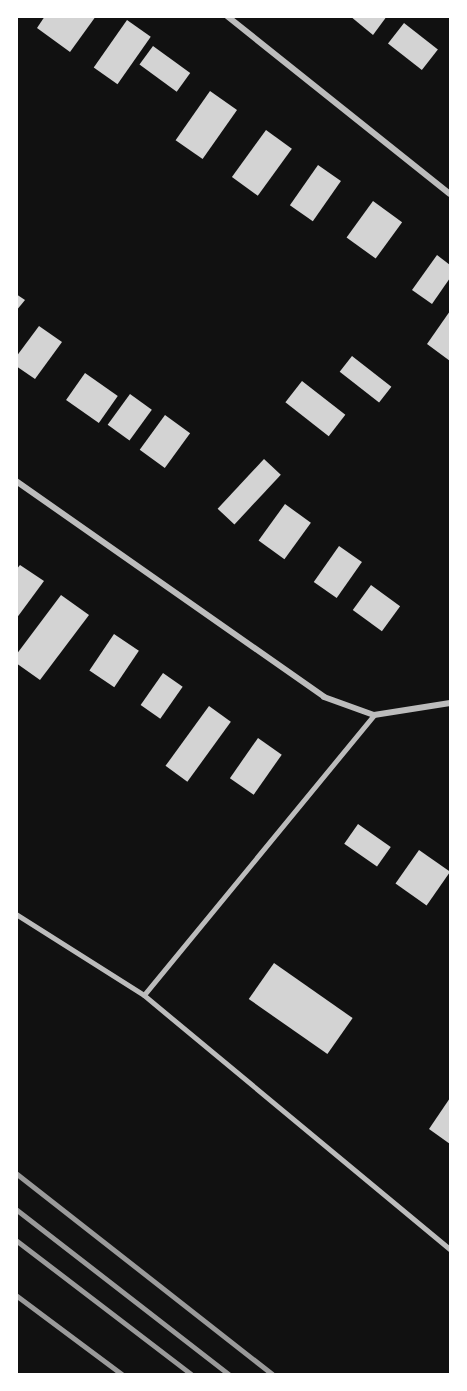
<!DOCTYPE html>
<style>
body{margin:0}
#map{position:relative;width:467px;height:1391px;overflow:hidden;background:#111;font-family:Lato,sans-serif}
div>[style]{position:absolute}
.building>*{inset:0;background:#d3d3d3;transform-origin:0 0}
.service>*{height:4.5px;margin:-2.25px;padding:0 2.25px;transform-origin:2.25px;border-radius:2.25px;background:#bcbcbc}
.minor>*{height:6px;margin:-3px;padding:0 3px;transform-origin:3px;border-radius:3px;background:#bcbcbc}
.rail>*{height:4.5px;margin:-2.25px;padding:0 2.25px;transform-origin:2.25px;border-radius:2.25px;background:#9a9a9a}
span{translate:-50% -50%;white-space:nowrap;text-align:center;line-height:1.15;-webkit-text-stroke:6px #fff;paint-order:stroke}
.frame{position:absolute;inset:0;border:18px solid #fff;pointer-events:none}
</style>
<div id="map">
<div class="building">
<i style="clip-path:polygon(45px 16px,96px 16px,70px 52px,37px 28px)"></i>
<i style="clip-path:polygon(350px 16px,387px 16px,373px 35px)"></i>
<i style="left:127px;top:20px;width:29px;height:58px;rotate:35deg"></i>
<i style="left:404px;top:23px;width:43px;height:26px;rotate:38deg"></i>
<i style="left:153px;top:46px;width:46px;height:23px;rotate:36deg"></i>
<i style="left:210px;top:91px;width:33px;height:60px;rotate:35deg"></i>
<i style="left:266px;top:130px;width:32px;height:58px;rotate:36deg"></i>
<i style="left:318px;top:165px;width:28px;height:49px;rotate:35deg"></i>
<i style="left:373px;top:201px;width:36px;height:45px;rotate:36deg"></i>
<i style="clip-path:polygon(437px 255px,450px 265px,450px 278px,432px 304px,412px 290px)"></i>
<i style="clip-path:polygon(16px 294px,25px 300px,16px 311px)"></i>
<i style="clip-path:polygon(450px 311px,450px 361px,427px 344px)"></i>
<i style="clip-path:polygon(39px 326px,62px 342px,35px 379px,16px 366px,16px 357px)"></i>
<i style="left:352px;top:356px;width:50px;height:20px;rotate:38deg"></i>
<i style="left:85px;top:373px;width:40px;height:33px;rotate:35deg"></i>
<i style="left:302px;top:381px;width:55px;height:27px;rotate:38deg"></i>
<i style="left:130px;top:394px;width:27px;height:38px;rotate:36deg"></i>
<i style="left:165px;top:415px;width:31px;height:43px;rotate:36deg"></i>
<i style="left:264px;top:459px;width:23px;height:68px;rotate:43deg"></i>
<i style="left:285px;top:504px;width:32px;height:45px;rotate:36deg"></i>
<i style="left:339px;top:546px;width:28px;height:44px;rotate:35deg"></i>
<i style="clip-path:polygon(20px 565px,44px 581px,16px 619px,16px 570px)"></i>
<i style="left:371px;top:585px;width:36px;height:31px;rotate:36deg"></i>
<i style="clip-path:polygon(61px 595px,89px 615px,40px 680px,16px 663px,16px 655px)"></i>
<i style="left:114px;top:634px;width:30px;height:44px;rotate:34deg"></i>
<i style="left:163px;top:673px;width:24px;height:39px;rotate:35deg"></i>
<i style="left:209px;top:706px;width:27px;height:74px;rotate:36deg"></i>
<i style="left:258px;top:738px;width:29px;height:49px;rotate:35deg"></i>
<i style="left:358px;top:824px;width:40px;height:24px;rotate:35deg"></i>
<i style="left:419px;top:850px;width:38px;height:41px;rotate:35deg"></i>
<i style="left:274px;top:963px;width:96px;height:44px;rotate:35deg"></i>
<i style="clip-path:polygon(450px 1098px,450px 1144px,429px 1129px)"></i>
</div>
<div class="service">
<i style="left:16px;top:914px;width:151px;rotate:32.3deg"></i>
<i style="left:144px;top:995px;width:398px;rotate:39.7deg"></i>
<i style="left:144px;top:995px;width:362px;rotate:-50.6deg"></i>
</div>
<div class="minor">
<i style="left:227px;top:16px;width:285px;rotate:38.6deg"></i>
<i style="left:16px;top:481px;width:376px;rotate:35deg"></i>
<i style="left:324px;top:697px;width:53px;rotate:19.8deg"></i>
<i style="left:374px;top:715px;width:77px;rotate:-9deg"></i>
</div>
<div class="rail">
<i style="left:16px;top:1173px;width:325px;rotate:38.1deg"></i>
<i style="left:16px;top:1209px;width:269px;rotate:37.8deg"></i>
<i style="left:16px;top:1240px;width:220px;rotate:37.4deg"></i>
<i style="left:16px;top:1295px;width:132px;rotate:36.7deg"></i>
</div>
<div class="frame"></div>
</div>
